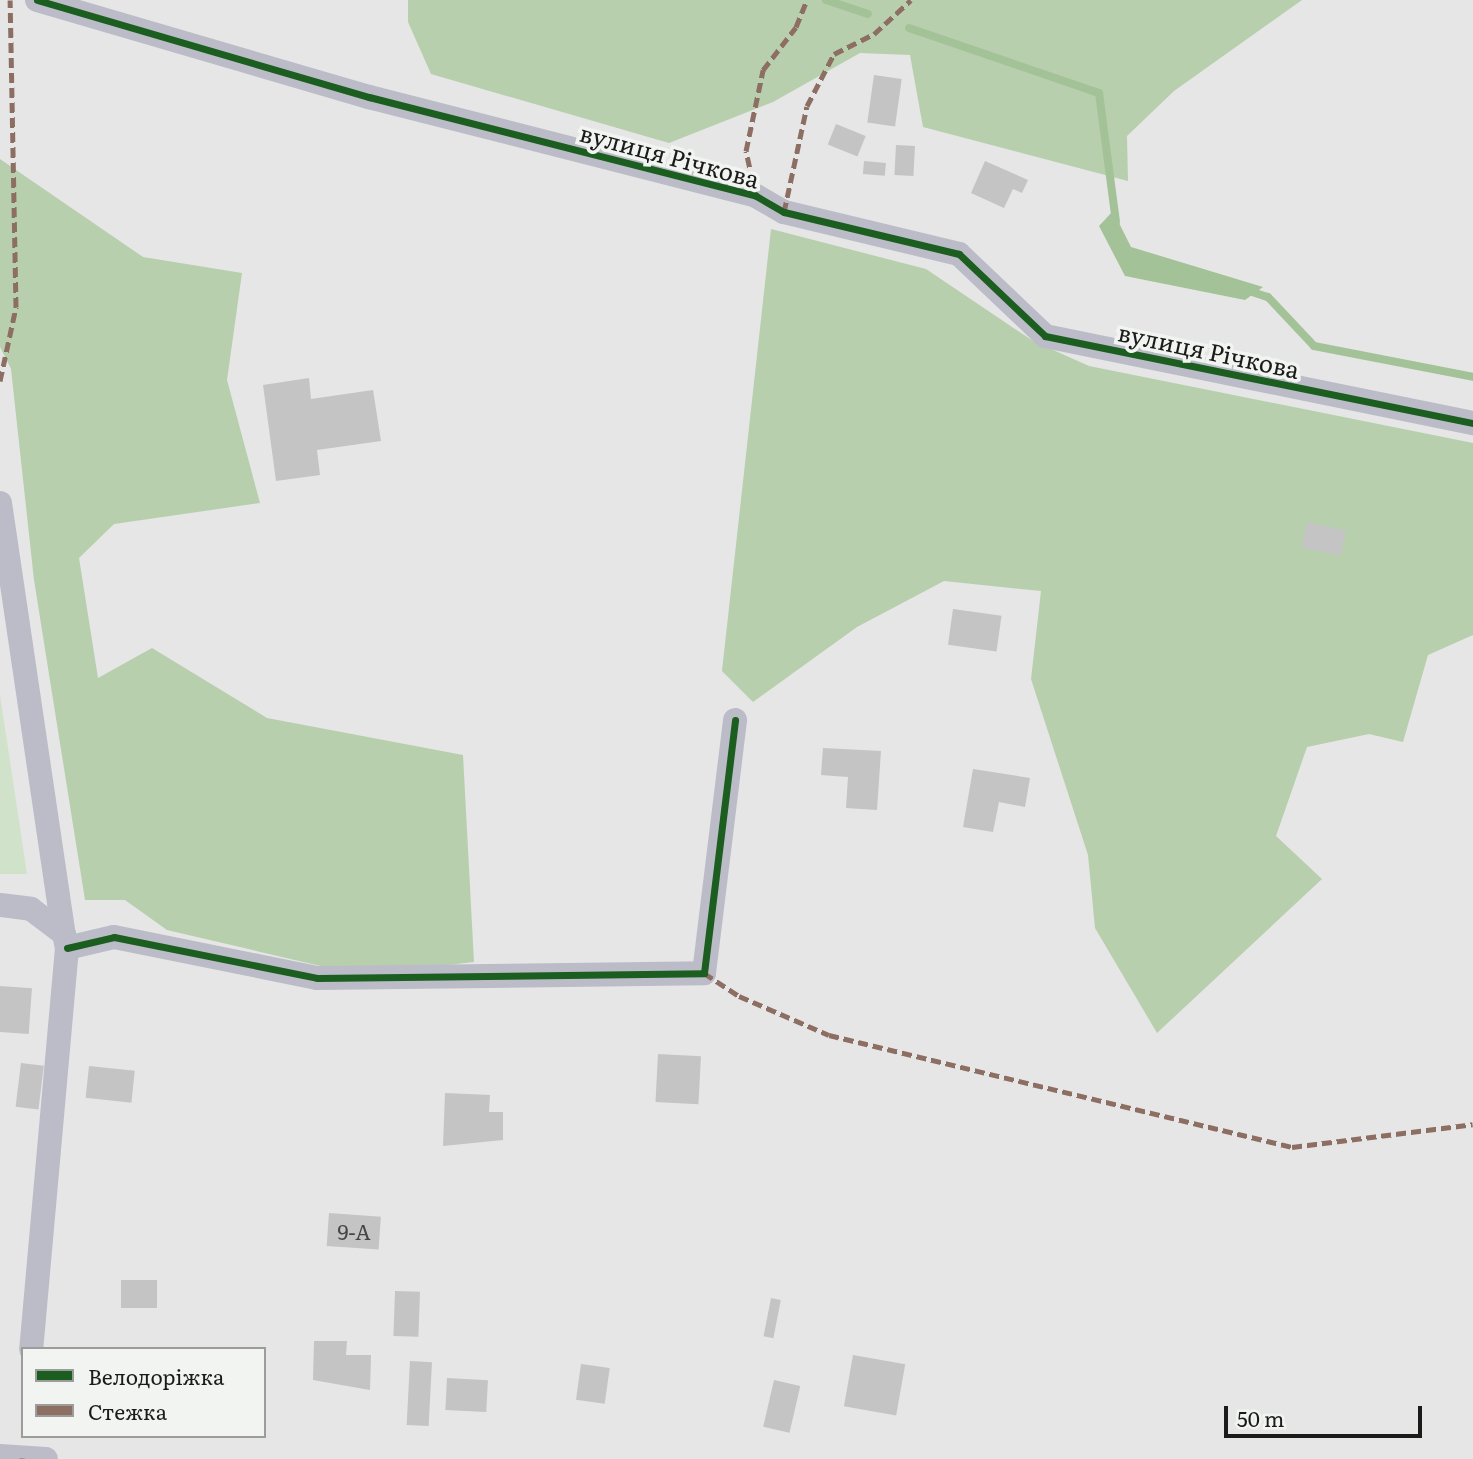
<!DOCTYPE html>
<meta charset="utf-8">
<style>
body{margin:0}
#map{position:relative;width:1473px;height:1459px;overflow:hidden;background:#e5e6e5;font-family:Literata,serif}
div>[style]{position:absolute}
.green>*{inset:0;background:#d1e2ca}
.forest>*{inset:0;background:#b7cfad}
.water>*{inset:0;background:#a4c297}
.stream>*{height:8px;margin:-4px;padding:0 4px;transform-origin:4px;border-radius:4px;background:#a4c297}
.building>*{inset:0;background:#c3c4c3;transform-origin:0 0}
.street>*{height:24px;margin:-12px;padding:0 12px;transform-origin:12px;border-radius:12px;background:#bcbcc9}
.quiet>*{height:5px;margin-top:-2.5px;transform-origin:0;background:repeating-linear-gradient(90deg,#8d6e63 0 10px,transparent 0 15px)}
.cycleway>*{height:7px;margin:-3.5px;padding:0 3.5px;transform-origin:3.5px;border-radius:3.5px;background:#1b5e20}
span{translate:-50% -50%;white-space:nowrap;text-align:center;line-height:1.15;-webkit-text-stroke:7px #f2f4f1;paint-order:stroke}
.number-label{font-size:21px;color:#454544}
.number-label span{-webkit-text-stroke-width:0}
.street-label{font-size:24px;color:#1b1b1a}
.legend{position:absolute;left:21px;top:1347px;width:245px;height:91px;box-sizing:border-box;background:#f2f4f1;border:2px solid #9c9d9b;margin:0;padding:9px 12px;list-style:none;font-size:21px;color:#1b1b1a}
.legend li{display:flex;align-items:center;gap:14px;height:35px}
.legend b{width:35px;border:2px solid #9c9d9b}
.scale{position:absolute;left:1224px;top:1406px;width:198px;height:32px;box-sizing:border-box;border:4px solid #1b1b1a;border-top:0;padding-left:9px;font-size:21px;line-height:24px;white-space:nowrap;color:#1b1b1a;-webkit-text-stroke:5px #f2f4f1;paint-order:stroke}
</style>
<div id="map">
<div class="green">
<i style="clip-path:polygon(0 695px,27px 874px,0 874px)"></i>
</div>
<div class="forest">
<i style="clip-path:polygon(408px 0,1302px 0,1174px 91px,1127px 136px,1128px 181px,923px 127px,910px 55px,860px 53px,773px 102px,669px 143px,431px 74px,408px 22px)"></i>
<i style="clip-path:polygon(0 159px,143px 257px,242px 273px,227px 380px,260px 503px,114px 524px,79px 558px,98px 678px,152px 648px,267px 718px,463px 755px,474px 962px,359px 975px,167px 930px,125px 900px,85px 900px,34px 580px,11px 369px,0 347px)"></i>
<i style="clip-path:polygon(771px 229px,926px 269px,1033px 341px,1089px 366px,1473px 443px,1473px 635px,1428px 655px,1403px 742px,1369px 734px,1307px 747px,1276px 836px,1322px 879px,1157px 1033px,1095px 928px,1088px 855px,1031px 679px,1041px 591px,944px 581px,857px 627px,753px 702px,722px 671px)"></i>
</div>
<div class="water">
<i style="clip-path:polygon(1113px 211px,1131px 247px,1263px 287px,1245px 300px,1125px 276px,1099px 226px)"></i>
</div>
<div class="stream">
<i style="left:826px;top:0;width:44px;rotate:18.4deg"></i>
<i style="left:909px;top:28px;width:201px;rotate:18.9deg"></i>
<i style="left:1099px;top:93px;width:130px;rotate:82.5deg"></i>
<i style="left:1246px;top:290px;width:23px;rotate:18deg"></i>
<i style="left:1268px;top:297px;width:67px;rotate:46.8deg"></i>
<i style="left:1314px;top:346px;width:162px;rotate:11deg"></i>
</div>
<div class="building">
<i style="left:874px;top:75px;width:28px;height:48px;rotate:8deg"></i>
<i style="left:836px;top:124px;width:32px;height:22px;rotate:22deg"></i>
<i style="left:896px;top:145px;width:19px;height:30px;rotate:3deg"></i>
<i style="left:864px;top:161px;width:22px;height:13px;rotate:5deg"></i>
<i style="clip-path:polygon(985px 161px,1028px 180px,1022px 193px,1013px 189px,1004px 208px,971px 193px)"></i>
<i style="clip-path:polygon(309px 378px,311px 399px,373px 390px,381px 441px,317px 450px,320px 475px,276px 481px,263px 385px)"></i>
<i style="left:1307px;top:522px;width:40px;height:26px;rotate:12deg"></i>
<i style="left:953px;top:609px;width:49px;height:36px;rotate:8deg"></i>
<i style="clip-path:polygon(823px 748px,881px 751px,877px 810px,846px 808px,848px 777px,821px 775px)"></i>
<i style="clip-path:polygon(973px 769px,1030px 778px,1025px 807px,999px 802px,993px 832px,963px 827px)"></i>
<i style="left:0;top:986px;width:32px;height:46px;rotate:4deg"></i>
<i style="left:658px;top:1054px;width:43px;height:48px;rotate:3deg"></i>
<i style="left:21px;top:1063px;width:23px;height:44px;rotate:7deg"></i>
<i style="left:89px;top:1066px;width:46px;height:32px;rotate:6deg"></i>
<i style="clip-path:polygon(445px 1093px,490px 1095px,489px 1112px,503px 1112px,503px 1140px,443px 1146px)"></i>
<i style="left:329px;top:1213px;width:52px;height:33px;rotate:4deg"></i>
<i style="left:157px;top:1280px;width:28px;height:36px;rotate:90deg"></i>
<i style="left:395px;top:1291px;width:25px;height:45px;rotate:2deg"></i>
<i style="left:771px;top:1298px;width:10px;height:39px;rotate:11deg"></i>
<i style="clip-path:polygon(314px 1341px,347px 1341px,346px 1355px,371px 1355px,370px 1390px,313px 1380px)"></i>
<i style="left:853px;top:1355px;width:53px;height:52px;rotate:10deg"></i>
<i style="left:410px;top:1361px;width:22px;height:64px;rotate:3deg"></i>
<i style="left:581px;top:1364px;width:29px;height:36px;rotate:8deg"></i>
<i style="left:447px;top:1378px;width:41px;height:32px;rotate:3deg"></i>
<i style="left:774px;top:1380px;width:27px;height:48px;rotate:13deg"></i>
</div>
<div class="street">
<i style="left:37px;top:0;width:346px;rotate:16.3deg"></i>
<i style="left:369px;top:97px;width:399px;rotate:14.3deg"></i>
<i style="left:756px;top:196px;width:32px;rotate:30deg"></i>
<i style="left:784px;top:212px;width:180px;rotate:13.5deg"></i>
<i style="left:959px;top:254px;width:119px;rotate:43.6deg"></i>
<i style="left:1045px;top:336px;width:437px;rotate:11.5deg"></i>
<i style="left:0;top:503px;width:436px;rotate:81.6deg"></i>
<i style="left:0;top:905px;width:31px;rotate:7deg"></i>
<i style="left:31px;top:909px;width:41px;rotate:37.1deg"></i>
<i style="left:64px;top:934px;width:14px;rotate:78deg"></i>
<i style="left:67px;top:948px;width:403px;rotate:95.1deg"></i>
<i style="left:67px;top:948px;width:48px;rotate:-13.2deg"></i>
<i style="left:114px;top:937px;width:207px;rotate:11.4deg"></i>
<i style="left:317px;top:978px;width:387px;rotate:-0.7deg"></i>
<i style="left:704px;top:973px;width:255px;rotate:-83deg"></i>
<i style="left:0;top:1456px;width:46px;rotate:3.7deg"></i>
</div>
<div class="quiet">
<i style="left:756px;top:196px;width:46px;rotate:-102.5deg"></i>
<i style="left:746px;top:151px;width:83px;rotate:-78.1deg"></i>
<i style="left:763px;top:70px;width:54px;rotate:-52.5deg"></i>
<i style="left:796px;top:27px;width:29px;rotate:-68deg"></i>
<i style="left:784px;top:212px;width:108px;rotate:-77.8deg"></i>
<i style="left:807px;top:106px;width:59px;rotate:-62.6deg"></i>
<i style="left:834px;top:54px;width:45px;rotate:-26.6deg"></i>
<i style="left:874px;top:34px;width:50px;rotate:-42.6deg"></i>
<i style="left:0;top:381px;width:76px;rotate:-77.8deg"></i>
<i style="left:16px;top:307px;width:307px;rotate:-91.1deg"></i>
<i style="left:704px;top:973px;width:42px;rotate:33.3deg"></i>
<i style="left:739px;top:996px;width:98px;rotate:23.4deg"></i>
<i style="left:829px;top:1035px;width:476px;rotate:13.6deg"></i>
<i style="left:1292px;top:1147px;width:182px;rotate:-7.2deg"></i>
<i style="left:22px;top:1459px;width:1px;rotate:-90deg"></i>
</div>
<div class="cycleway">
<i style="left:37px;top:0;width:346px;rotate:16.3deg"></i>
<i style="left:369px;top:97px;width:399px;rotate:14.3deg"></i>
<i style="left:756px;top:196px;width:32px;rotate:30deg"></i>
<i style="left:784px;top:212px;width:180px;rotate:13.5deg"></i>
<i style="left:959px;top:254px;width:119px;rotate:43.6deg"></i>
<i style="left:1045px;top:336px;width:437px;rotate:11.5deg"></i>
<i style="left:67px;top:948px;width:48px;rotate:-13.2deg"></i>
<i style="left:114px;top:937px;width:207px;rotate:11.4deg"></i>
<i style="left:317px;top:978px;width:387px;rotate:-0.7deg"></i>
<i style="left:704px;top:973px;width:255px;rotate:-83deg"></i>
</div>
<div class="number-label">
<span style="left:354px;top:1231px">9-А</span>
</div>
<div class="street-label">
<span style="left:670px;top:155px;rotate:15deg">вулиця Річкова</span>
<span style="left:1209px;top:350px;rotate:12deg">вулиця Річкова</span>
</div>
<ul class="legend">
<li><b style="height:9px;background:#1b5e20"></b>Велодоріжка</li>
<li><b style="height:9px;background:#8d6e63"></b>Стежка</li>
</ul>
<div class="scale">50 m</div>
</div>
